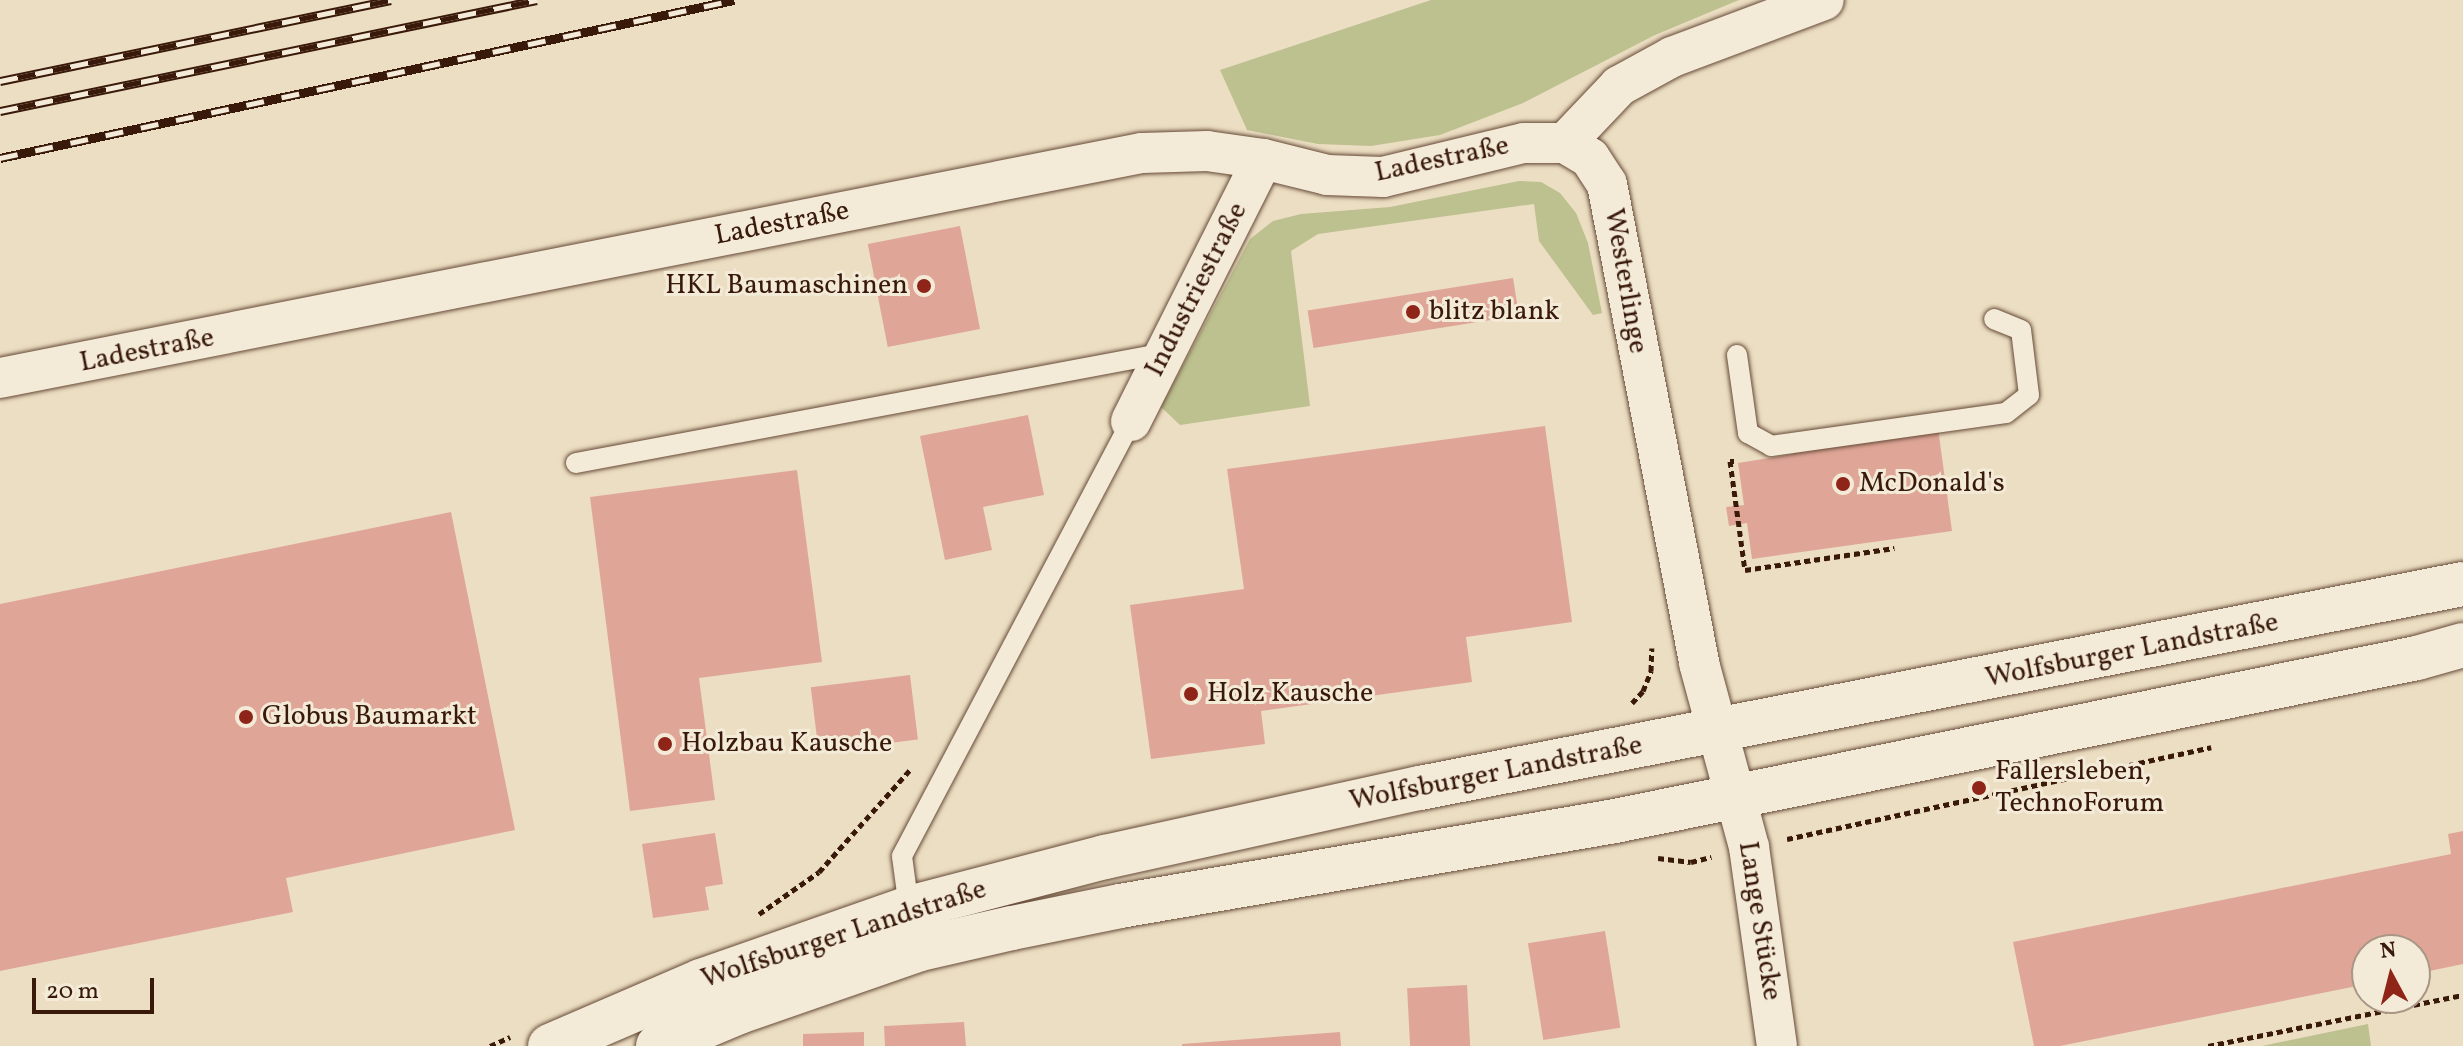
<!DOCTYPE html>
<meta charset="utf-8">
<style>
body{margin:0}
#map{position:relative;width:2463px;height:1046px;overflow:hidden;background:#ecdec2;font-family:Vollkorn,serif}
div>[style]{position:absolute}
.green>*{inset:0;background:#bdc08f}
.building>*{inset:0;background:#dfa697;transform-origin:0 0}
.path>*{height:5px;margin-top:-2.5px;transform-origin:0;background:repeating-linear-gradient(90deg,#39190a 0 6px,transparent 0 10px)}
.roads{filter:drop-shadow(0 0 2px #664a38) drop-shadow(0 0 2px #664a38)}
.service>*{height:20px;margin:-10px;padding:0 10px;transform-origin:10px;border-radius:10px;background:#f3ead7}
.minor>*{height:40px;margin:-20px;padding:0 20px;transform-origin:20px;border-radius:20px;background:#f3ead7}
.tertiary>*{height:44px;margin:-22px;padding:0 22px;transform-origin:22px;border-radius:22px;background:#f3ead7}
.rail>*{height:9px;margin-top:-4.5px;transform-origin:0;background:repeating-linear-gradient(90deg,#f3ead7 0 18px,#39190a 0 36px);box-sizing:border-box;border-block:2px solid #39190a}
.dots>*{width:22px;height:22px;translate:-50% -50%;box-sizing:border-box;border:4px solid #f3ead7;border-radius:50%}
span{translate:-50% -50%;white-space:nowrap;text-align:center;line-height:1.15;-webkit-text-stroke:6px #f3ead7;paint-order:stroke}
.street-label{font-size:28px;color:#39190a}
.poi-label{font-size:28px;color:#39190a}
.right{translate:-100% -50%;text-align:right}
.left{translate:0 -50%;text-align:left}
.north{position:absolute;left:2351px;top:934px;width:80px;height:80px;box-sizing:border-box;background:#f3ead7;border:2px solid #a99685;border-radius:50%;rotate:353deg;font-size:22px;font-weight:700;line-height:32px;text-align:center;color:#39190a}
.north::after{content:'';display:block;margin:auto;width:28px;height:36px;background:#8f2418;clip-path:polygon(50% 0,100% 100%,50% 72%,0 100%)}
.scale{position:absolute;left:32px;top:978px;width:122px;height:36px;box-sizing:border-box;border:4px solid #39190a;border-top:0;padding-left:10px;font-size:24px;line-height:28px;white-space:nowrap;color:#39190a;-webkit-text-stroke:6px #f3ead7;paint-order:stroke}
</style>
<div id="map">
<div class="green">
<i style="clip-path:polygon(1431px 0,1739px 0,1655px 35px,1523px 103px,1440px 135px,1371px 146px,1318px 144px,1247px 130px,1220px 70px)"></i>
<i style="clip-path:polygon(1519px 181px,1541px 182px,1560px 193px,1576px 213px,1588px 243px,1602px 313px,1593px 315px,1539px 241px,1534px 204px,1318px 234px,1291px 251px,1310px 406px,1180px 425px,1161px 407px,1250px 239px,1273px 221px,1301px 214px,1390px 207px)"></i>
<i style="clip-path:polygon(2368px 1024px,2371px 1046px,2262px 1046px)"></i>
</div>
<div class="building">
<i style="left:960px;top:226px;width:105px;height:94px;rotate:79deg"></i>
<i style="left:1513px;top:278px;width:38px;height:208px;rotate:81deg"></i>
<i style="clip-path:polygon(1028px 415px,1044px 495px,983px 507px,992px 550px,945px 560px,920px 436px)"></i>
<i style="clip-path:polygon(1545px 426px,1572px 622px,1466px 637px,1472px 682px,1261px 711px,1265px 744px,1151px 759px,1130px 605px,1244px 589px,1227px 469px)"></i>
<i style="clip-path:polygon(1938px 428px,1952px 531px,1752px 559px,1747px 523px,1729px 526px,1726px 507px,1744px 505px,1738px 463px,1793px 454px,1792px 450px)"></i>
<i style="clip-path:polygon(797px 470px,822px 662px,699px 678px,715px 800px,630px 811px,590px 497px)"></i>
<i style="clip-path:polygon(451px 512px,515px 830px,286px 878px,293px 912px,0 971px,0 604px)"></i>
<i style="left:910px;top:675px;width:65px;height:100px;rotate:83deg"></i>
<i style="clip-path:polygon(2463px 831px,2463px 964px,2415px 974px,2415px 950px,2367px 950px,2367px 984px,2060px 1046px,2034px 1046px,2013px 942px,2451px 854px,2448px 834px)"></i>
<i style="clip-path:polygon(715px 833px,723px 884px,705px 887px,709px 910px,653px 918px,642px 844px)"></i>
<i style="left:1605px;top:931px;width:98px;height:78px;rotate:81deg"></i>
<i style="left:1467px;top:985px;width:61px;height:60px;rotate:87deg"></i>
<i style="clip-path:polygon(964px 1022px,966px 1046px,885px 1046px,884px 1026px)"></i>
<i style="clip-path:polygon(864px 1032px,864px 1046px,803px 1046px,803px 1034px)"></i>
<i style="clip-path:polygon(1340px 1032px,1341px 1046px,1182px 1046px,1182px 1044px)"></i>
</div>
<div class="path">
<i style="left:1734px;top:461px;width:4px;rotate:180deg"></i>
<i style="left:1730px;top:461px;width:110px;rotate:82.2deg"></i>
<i style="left:1745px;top:570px;width:151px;rotate:-8.4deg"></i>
<i style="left:1651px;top:671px;width:23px;rotate:-88deg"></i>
<i style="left:1632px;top:703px;width:16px;rotate:-47deg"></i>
<i style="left:1643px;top:691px;width:22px;rotate:-68deg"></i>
<i style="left:1787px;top:839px;width:434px;rotate:-12.2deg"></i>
<i style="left:1658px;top:858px;width:33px;rotate:7deg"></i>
<i style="left:1691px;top:862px;width:21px;rotate:-14deg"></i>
<i style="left:759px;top:914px;width:73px;rotate:-35deg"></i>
<i style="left:819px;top:872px;width:137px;rotate:-48.3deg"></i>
<i style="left:490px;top:1046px;width:22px;rotate:-24deg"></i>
<i style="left:2208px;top:1046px;width:260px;rotate:-11.3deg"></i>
</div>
<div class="roads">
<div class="service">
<i style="left:1737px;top:355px;width:79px;rotate:82deg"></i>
<i style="left:1748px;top:433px;width:26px;rotate:29deg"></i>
<i style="left:1771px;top:446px;width:237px;rotate:-8deg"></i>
<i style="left:2006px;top:413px;width:29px;rotate:-38deg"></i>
<i style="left:2029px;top:395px;width:65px;rotate:-97deg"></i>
<i style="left:2021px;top:330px;width:29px;rotate:-158deg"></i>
<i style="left:576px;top:463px;width:599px;rotate:-10.58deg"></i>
<i style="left:909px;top:908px;width:52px;rotate:-97.7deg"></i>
<i style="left:902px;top:856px;width:492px;rotate:-62.2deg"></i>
</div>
<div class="minor">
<i style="left:1565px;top:143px;width:29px;rotate:31deg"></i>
<i style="left:1590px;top:158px;width:31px;rotate:57deg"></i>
<i style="left:1607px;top:184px;width:488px;rotate:79.1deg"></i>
<i style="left:1699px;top:663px;width:191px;rotate:74.8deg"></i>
<i style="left:1749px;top:847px;width:201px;rotate:82deg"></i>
<i style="left:1565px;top:143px;width:79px;rotate:-46.5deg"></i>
<i style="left:1619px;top:86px;width:60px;rotate:-28.7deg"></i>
<i style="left:1672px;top:57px;width:162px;rotate:-20.6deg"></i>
<i style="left:0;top:378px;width:1164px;rotate:-11.15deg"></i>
<i style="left:1142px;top:153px;width:65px;rotate:-1.8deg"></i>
<i style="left:1207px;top:151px;width:57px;rotate:8.1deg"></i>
<i style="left:1263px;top:159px;width:66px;rotate:14deg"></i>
<i style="left:1327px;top:175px;width:56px;rotate:2deg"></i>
<i style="left:1383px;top:177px;width:145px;rotate:-13.6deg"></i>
<i style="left:1524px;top:143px;width:41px"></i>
<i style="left:1131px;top:421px;width:293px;rotate:-63.3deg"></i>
</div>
<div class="tertiary">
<i style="left:550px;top:1046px;width:164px;rotate:-23.3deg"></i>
<i style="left:701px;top:981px;width:220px;rotate:-19.3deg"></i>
<i style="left:909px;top:908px;width:203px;rotate:-14.6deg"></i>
<i style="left:1105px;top:857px;width:322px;rotate:-12.4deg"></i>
<i style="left:1420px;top:788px;width:1063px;rotate:-11.07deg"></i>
<i style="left:658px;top:1046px;width:88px;rotate:-22.8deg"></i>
<i style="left:739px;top:1012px;width:192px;rotate:-19.2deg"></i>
<i style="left:920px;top:949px;width:94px;rotate:-12.9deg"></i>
<i style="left:1012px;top:928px;width:110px;rotate:-11.5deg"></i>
<i style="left:1120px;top:906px;width:502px;rotate:-9.74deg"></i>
<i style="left:1615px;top:821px;width:818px;rotate:-11.49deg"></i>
<i style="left:2417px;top:658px;width:48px;rotate:-15.8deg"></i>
</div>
</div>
<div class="rail">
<i style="left:0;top:81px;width:399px;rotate:-11.7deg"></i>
<i style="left:0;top:111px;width:548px;rotate:-11.68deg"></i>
<i style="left:0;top:158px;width:751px;rotate:-12.15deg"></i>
</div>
<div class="dots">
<i style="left:924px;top:286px;background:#8f2418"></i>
<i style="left:1413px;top:312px;background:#8f2418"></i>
<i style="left:1843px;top:484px;background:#8f2418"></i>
<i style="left:1191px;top:694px;background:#8f2418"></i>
<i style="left:246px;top:717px;background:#8f2418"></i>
<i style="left:665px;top:744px;background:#8f2418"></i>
<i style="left:1979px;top:788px;background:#8f2418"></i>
</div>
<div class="street-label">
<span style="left:1442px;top:160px;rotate:-12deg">Ladestraße</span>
<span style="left:782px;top:224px;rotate:-11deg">Ladestraße</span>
<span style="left:1625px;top:281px;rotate:80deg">Westerlinge</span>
<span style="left:1197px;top:290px;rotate:-63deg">Industriestraße</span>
<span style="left:147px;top:351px;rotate:-11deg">Ladestraße</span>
<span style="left:2132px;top:651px;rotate:-11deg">Wolfsburger Landstraße</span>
<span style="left:1496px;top:774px;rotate:-11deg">Wolfsburger Landstraße</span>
<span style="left:1759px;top:921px;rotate:81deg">Lange Stücke</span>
<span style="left:844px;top:935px;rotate:-18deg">Wolfsburger Landstraße</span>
</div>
<div class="poi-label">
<span class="right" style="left:908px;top:286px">HKL Baumaschinen</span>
<span class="left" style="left:1429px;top:312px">blitz blank</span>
<span class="left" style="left:1859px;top:484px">McDonald's</span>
<span class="left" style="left:1207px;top:694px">Holz Kausche</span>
<span class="left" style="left:262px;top:717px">Globus Baumarkt</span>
<span class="left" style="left:681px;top:744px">Holzbau Kausche</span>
<span class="left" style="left:1995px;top:788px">Fallersleben,<br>TechnoForum</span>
</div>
<div class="north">N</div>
<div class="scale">20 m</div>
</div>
